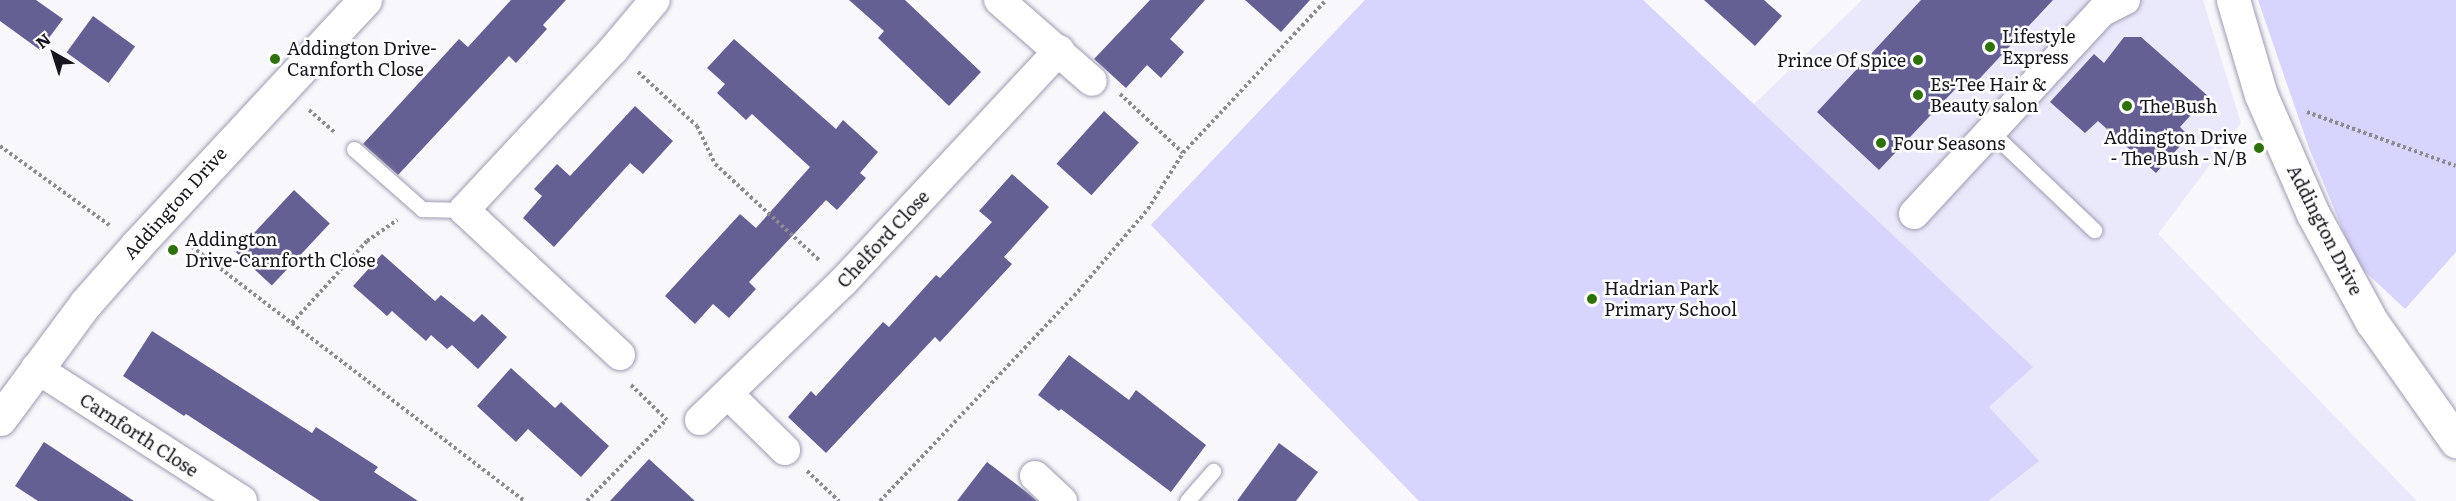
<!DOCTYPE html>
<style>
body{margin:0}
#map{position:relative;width:2456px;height:501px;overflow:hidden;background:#f8f8fc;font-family:Literata,serif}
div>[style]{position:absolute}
.built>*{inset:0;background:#eae9fc}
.green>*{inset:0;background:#d7d4fe}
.building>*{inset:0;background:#656094;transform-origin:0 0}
.path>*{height:4px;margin-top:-2px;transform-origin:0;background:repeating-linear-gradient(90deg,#8b8b91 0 3px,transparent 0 6px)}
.roads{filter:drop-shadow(0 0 2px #9d9cb1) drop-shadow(0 0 2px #9d9cb1)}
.lane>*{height:15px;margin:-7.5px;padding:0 7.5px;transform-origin:7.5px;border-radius:7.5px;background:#fff}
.street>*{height:30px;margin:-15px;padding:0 15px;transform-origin:15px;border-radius:15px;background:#fff}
.secondary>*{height:33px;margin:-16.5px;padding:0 16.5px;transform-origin:16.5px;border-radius:16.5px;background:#fff}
.dots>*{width:16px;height:16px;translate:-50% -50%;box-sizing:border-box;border:3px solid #fff;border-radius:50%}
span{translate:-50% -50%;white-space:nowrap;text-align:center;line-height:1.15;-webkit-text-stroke:5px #fff;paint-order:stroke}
.poi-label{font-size:18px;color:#17161e}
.left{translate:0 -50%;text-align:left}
.right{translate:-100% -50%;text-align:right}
.street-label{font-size:18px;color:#17161e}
.north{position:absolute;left:24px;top:24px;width:60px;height:60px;-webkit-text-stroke:4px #fff;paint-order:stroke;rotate:321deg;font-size:16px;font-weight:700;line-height:24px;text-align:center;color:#17161e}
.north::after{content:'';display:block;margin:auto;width:21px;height:27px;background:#17161e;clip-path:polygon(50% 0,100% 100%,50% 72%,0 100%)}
</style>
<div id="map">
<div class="built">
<i style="clip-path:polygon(1365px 0,1643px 0,1754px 104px,1862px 0,2203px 0,2241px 123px,2158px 234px,2417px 501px,1419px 501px,1151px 225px)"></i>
</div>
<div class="green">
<i style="clip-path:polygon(1365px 0,1643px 0,2033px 367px,1989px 407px,2039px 461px,1988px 501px,1419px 501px,1151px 225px)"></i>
<i style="clip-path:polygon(2258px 0,2456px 0,2456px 252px,2405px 309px,2357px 264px,2309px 148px)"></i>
</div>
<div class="building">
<i style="clip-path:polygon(0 0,36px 0,63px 19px,40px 50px,0 21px)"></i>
<i style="clip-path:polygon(511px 0,566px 0,543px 25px,547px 29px,516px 63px,509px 56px,398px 175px,363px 144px,459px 39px,468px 47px)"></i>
<i style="clip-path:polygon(849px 0,905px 0,981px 72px,949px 106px,878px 38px,884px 31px)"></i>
<i style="clip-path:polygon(1150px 0,1205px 0,1170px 39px,1184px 52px,1161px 78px,1147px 65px,1126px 88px,1094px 59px)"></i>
<i style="clip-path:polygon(1245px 0,1310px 0,1281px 32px)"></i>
<i style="clip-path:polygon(1704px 0,1764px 0,1782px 16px,1755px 46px)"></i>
<i style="clip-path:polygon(1921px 0,2053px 0,1968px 91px,1960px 84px,1879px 170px,1817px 112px)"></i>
<i style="left:93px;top:16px;width:52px;height:45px;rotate:36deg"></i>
<i style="clip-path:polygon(2124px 37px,2141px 37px,2208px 96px,2180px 127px,2189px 136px,2156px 173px,2098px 121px,2085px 133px,2050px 102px,2094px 54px,2104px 63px)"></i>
<i style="clip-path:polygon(734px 39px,836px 129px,843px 120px,878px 152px,860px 173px,866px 178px,837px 210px,826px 200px,749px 282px,756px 289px,729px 318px,713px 304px,695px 324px,665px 296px,740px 214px,756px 228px,810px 167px,752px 114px,746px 120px,717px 93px,725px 84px,707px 68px)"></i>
<i style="clip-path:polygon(635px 106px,673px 141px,643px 174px,630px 163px,554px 247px,523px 218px,542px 196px,534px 189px,557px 164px,570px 176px)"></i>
<i style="left:1104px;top:111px;width:47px;height:71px;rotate:42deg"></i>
<i style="clip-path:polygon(1012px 174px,1049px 207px,1004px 257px,1012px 264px,940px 342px,935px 337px,826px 453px,788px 417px,811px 391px,816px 396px,883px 322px,889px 327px,936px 275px,940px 278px,992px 222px,979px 211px)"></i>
<i style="left:294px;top:190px;width:49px;height:85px;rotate:43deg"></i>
<i style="clip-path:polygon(382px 254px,435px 301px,441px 295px,474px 322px,482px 314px,507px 337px,478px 369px,452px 345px,447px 349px,431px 335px,426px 341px,392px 311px,387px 316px,353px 286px)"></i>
<i style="clip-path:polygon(152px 331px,312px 433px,316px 427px,378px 467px,374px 472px,418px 501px,320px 501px,186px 414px,184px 416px,123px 376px)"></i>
<i style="clip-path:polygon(1069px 355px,1129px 400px,1136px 390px,1206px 445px,1171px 492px,1061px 409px,1059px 411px,1038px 395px)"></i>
<i style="clip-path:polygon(511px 368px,555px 408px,561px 402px,609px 446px,581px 477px,528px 429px,516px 442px,477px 406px)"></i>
<i style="clip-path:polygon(44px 442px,134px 501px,38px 501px,15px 486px)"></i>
<i style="clip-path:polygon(1279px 443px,1318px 472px,1296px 501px,1237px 501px)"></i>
<i style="clip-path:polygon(649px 459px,695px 501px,610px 501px)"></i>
<i style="clip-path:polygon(987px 462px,1029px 494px,1037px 501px,957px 501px)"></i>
</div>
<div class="path">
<i style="left:638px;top:72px;width:80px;rotate:42.5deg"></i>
<i style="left:697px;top:126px;width:42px;rotate:64.7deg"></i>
<i style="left:715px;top:164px;width:142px;rotate:42.7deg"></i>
<i style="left:1120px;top:94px;width:86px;rotate:43.1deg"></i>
<i style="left:309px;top:110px;width:35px;rotate:41deg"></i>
<i style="left:2307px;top:112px;width:158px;rotate:19.9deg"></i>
<i style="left:0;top:146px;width:135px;rotate:35.9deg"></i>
<i style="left:187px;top:243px;width:425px;rotate:37.4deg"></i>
<i style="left:292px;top:323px;width:111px;rotate:-47.6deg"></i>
<i style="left:367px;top:241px;width:37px;rotate:-35deg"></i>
<i style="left:631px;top:385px;width:50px;rotate:44.2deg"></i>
<i style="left:807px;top:471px;width:44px;rotate:43.2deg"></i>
<i style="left:587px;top:501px;width:113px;rotate:-45.7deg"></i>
<i style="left:880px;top:501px;width:282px;rotate:-46.6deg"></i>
<i style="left:1074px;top:296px;width:114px;rotate:-49.6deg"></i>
<i style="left:1148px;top:209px;width:66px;rotate:-58deg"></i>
<i style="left:1183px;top:153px;width:209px;rotate:-46.9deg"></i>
</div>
<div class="roads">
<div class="lane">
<i style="left:1990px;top:131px;width:144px;rotate:43.6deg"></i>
<i style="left:354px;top:149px;width:91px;rotate:41.4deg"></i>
<i style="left:422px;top:209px;width:42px;rotate:1.4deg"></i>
<i style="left:1187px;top:501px;width:40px;rotate:-49deg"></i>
</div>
<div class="street">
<i style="left:999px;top:0;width:123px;rotate:41.1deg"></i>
<i style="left:1914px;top:214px;width:275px;rotate:-47.2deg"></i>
<i style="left:2101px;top:12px;width:27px;rotate:-27deg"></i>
<i style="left:620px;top:355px;width:213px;rotate:-137.1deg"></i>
<i style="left:464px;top:210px;width:219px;rotate:-47deg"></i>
<i style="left:613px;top:50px;width:65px;rotate:-50deg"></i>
<i style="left:36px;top:368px;width:245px;rotate:32.8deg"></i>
<i style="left:728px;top:394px;width:80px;rotate:44.5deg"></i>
<i style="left:700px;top:420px;width:199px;rotate:-44deg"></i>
<i style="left:843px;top:282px;width:317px;rotate:-47deg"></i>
<i style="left:1035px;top:476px;width:37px;rotate:43deg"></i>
</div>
<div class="secondary">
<i style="left:2233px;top:0;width:99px;rotate:73.6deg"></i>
<i style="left:2261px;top:95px;width:130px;rotate:66.4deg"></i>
<i style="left:2313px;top:214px;width:123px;rotate:61.4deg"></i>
<i style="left:2372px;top:322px;width:146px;rotate:54.8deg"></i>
<i style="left:0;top:419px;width:143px;rotate:-53.5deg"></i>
<i style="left:85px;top:304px;width:79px;rotate:-48.6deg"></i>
<i style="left:137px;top:245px;width:335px;rotate:-47.1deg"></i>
</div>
</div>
<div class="dots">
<i style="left:1990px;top:47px;background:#2e7009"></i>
<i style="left:275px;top:59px;background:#2e7009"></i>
<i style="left:1918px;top:60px;background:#2e7009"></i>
<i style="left:1918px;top:95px;background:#2e7009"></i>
<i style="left:2127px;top:106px;background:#2e7009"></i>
<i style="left:1881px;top:143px;background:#2e7009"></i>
<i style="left:2259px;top:148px;background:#2e7009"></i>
<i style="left:173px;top:250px;background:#2e7009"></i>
<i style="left:1592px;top:299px;background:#2e7009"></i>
</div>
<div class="poi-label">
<span class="left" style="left:2002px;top:47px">Lifestyle<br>Express</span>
<span class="left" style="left:287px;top:59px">Addington Drive-<br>Carnforth Close</span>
<span class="right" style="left:1906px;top:60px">Prince Of Spice</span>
<span class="left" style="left:1930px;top:95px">Es-Tee Hair &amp;<br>Beauty salon</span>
<span class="left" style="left:2139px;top:106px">The Bush</span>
<span class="right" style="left:2247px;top:148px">Addington Drive<br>- The Bush - N/B</span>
<span class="left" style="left:1893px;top:143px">Four Seasons</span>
<span class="left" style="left:185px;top:250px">Addington<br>Drive-Carnforth Close</span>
<span class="left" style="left:1604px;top:299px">Hadrian Park<br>Primary School</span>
</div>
<div class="street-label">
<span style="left:175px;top:203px;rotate:-48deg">Addington Drive</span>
<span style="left:2325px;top:230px;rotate:63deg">Addington Drive</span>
<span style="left:883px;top:239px;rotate:-47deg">Chelford Close</span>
<span style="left:139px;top:435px;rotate:33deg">Carnforth Close</span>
</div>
<div class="north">N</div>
</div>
